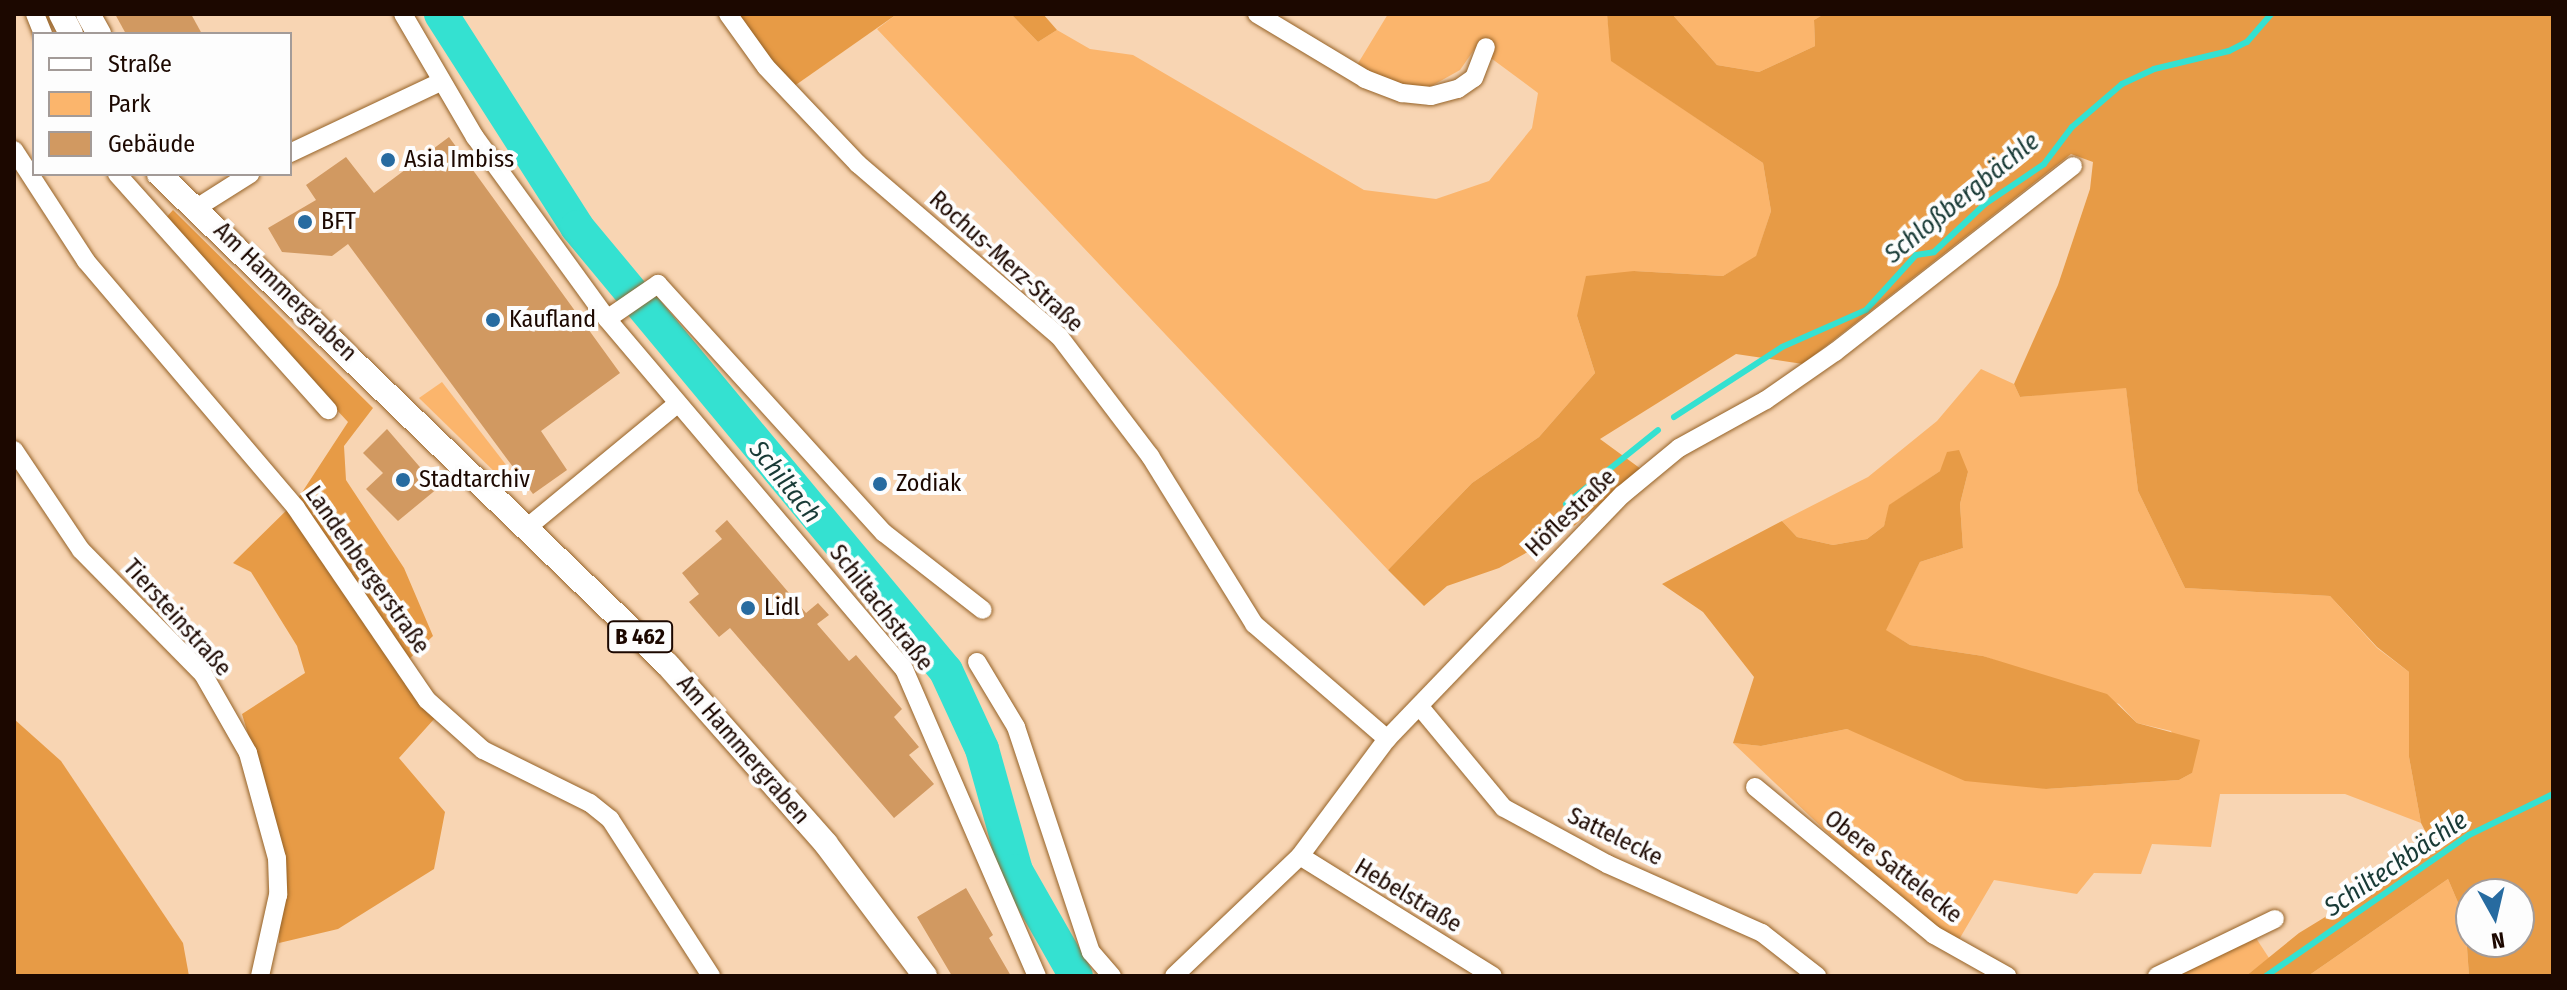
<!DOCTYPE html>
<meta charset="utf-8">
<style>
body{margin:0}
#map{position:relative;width:2567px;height:990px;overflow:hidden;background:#f8d5b3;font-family:"Fira Sans Condensed",sans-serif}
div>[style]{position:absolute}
.green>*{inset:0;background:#fbb56c}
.forest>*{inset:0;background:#e79b46}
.stream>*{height:6px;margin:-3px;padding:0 3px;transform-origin:3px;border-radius:3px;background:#34e1d1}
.river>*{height:34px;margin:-17px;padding:0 17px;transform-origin:17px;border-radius:17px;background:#34e1d1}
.building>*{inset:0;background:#d19961}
.roads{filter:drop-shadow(0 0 2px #956227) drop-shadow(0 0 2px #956227)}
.minor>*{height:18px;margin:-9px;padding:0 9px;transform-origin:9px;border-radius:9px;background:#fff}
.major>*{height:24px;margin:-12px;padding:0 12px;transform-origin:12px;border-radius:12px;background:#fff}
.dots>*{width:22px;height:22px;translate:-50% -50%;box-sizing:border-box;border:4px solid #fdfdfd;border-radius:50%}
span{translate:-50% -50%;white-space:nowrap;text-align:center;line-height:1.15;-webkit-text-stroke:8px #fdfdfd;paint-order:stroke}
.shield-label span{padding:2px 6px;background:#fdfdfd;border:2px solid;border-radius:6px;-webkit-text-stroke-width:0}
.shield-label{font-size:22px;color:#1c0800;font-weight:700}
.poi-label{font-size:24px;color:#1c0800}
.left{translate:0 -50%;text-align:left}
.street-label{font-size:24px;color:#1c0800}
.water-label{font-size:26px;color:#183a36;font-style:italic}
.frame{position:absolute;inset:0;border:16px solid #1c0800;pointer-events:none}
.legend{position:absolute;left:32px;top:32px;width:260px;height:144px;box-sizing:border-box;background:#fdfdfd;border:2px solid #a39b98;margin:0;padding:10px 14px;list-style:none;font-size:24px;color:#1c0800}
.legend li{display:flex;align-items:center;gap:16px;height:40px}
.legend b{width:40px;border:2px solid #a39b98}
.north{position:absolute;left:2455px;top:878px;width:80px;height:80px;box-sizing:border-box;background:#fdfdfd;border:2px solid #a39b98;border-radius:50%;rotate:172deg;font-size:22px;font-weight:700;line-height:32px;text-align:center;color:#1c0800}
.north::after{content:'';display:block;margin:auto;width:28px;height:36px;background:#276ba0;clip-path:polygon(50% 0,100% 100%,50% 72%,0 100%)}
</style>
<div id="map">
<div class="green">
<i style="clip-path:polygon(897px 14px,1011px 14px,1038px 42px,1057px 30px,1090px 49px,1133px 55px,1364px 190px,1436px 199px,1489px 181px,1532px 128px,1538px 93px,1476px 47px,1460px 70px,1428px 88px,1388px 81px,1357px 65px,1388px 14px,1607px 14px,1612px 61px,1763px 163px,1771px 211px,1756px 257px,1723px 276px,1634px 271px,1577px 316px,1595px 373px,1539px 437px,1472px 483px,1388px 570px,877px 29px)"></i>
<i style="clip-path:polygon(1672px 14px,1824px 14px,1814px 20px,1815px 46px,1759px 72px,1717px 65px)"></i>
<i style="clip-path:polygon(1981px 369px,2014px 384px,2020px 397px,2126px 387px,2138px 491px,2185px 588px,2330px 596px,2377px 648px,2409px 672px,2409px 757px,2421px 823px,2345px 794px,2220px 794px,2211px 847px,2152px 844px,2141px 874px,2094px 873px,2077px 894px,1994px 880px,1957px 943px,1852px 856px,1733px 743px,1761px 746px,1847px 729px,2046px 789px,2179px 780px,2192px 773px,2171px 731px,2137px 723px,2119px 704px,1983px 656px,1910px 645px,1885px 630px,1920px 562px,1963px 548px,1960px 504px,1968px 472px,1940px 471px,1890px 505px,1884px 526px,1867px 539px,1833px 545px,1797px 537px,1782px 521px,1868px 477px,1937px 421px)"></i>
<i style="clip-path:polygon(442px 382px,513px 474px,503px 480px,419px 398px)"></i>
<i style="clip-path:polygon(2448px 879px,2465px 919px,2469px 976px,2308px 976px)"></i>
<i style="clip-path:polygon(2254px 935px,2269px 958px,2246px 976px,2167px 976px)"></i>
</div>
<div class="forest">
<i style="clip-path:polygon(736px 14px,897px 14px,790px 89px)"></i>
<i style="clip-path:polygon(1011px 14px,1043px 14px,1057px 30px,1038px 42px)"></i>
<i style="clip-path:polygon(evenodd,1607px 14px,1672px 14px,1717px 65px,1759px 72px,1815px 46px,1814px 20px,1824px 14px,2553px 14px,2553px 976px,2469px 976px,2465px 919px,2448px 879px,2308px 976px,2246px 976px,2299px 933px,2435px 850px,2421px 823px,2409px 757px,2409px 672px,2377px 647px,2330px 596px,2185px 588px,2138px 491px,2126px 388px,2020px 397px,2014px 384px,2058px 285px,2090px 189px,2093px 162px,2071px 154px,1803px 364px,1736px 354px,1600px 439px,1641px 469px,1574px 526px,1499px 568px,1447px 586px,1424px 606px,1388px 570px,1472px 483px,1539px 437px,1595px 373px,1577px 316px,1586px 276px,1634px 271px,1723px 276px,1756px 256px,1771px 211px,1763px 163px,1611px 61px,1607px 14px,2471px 894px,2519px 894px,2519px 942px,2471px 942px,2471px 894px)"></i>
<i style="clip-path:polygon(173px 210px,373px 408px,344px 446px,346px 480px,404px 568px,433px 636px,402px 666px,435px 718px,399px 758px,445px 812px,434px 869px,338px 929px,279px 943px,281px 844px,242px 714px,305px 673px,297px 646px,251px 572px,233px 563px,297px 500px,348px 422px,162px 222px)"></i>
<i style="clip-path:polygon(1959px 450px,1968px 472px,1960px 504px,1963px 548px,1920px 562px,1886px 630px,1910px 645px,1983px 656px,2107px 694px,2137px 723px,2200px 740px,2192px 773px,2179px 780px,2046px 789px,1965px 781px,1847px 729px,1761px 746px,1733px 743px,1754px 677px,1703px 612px,1662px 584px,1782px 521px,1797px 537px,1833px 545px,1867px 539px,1884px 526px,1889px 505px,1940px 471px,1947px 452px)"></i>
<i style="clip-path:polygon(14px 719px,61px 761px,183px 943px,189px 976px,14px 976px)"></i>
</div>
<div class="stream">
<i style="left:1674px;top:417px;width:129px;rotate:-32.9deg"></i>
<i style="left:1782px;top:347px;width:92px;rotate:-23.8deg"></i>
<i style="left:1866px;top:310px;width:74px;rotate:-47.7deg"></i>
<i style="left:1916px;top:255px;width:18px;rotate:-9deg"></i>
<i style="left:1934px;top:252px;width:70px;rotate:-43.3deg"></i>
<i style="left:1985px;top:204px;width:71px;rotate:-34.1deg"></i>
<i style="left:2044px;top:164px;width:46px;rotate:-52.9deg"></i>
<i style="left:2072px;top:127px;width:66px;rotate:-40.7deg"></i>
<i style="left:2122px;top:84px;width:35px;rotate:-25deg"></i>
<i style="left:2154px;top:69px;width:77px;rotate:-13.5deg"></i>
<i style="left:2229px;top:51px;width:20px;rotate:-27deg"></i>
<i style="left:2247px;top:42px;width:37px;rotate:-49deg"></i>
<i style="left:1566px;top:504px;width:118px;rotate:-38.8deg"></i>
<i style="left:2266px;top:976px;width:247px;rotate:-34.8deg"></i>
<i style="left:2469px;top:835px;width:93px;rotate:-26deg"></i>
</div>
<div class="river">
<i style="left:441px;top:14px;width:253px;rotate:57.4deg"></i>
<i style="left:577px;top:227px;width:577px;rotate:50.27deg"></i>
<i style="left:946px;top:671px;width:86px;rotate:65.2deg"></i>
<i style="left:982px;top:749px;width:127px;rotate:74.4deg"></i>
<i style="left:1016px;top:871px;width:121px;rotate:60.3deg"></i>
</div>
<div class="building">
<i style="clip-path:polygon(115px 14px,191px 14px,202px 34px,126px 34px)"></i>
<i style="clip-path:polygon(449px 137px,620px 373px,541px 431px,567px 470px,533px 494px,348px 244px,332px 256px,282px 252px,268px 228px,316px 200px,306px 185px,346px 157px,374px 193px)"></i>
<i style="clip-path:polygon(387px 429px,438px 488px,398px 521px,366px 489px,383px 473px,363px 453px)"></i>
<i style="clip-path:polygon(727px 520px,806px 613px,818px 603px,829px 615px,817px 624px,849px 661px,856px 655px,902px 709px,894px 717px,919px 747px,909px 755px,934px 784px,894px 818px,730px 628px,719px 637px,689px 602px,699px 594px,682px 573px,722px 539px,715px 531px)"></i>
<i style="clip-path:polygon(966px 888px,993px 935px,989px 938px,1011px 976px,952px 976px,917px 917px)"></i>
</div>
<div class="roads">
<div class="minor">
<i style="left:35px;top:14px;width:22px;rotate:68deg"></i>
<i style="left:403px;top:14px;width:143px;rotate:59.7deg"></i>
<i style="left:475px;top:137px;width:225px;rotate:54deg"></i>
<i style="left:607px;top:319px;width:459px;rotate:49.7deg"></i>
<i style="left:904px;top:669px;width:335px;rotate:66.6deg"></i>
<i style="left:728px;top:14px;width:65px;rotate:54.4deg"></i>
<i style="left:766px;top:67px;width:134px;rotate:46.5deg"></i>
<i style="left:858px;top:164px;width:265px;rotate:40.6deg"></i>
<i style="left:1059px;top:336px;width:151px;rotate:52.8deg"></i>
<i style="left:1150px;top:456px;width:198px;rotate:58.2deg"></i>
<i style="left:1254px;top:624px;width:176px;rotate:40.8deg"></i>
<i style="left:1257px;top:14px;width:126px;rotate:31deg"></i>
<i style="left:1365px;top:79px;width:40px;rotate:21deg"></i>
<i style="left:1402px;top:93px;width:29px;rotate:6deg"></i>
<i style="left:1431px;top:96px;width:28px;rotate:-15deg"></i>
<i style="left:1458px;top:89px;width:19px;rotate:-35deg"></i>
<i style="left:1474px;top:78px;width:33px;rotate:-69deg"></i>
<i style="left:14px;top:150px;width:132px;rotate:57deg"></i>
<i style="left:86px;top:261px;width:324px;rotate:49.6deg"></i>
<i style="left:296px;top:508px;width:232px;rotate:55.7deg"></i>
<i style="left:427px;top:700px;width:75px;rotate:41.8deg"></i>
<i style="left:483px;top:750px;width:119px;rotate:26.4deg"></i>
<i style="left:590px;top:803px;width:26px;rotate:39deg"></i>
<i style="left:610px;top:819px;width:187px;rotate:57.2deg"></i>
<i style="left:290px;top:153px;width:166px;rotate:-25.3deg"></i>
<i style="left:117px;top:174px;width:317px;rotate:48.2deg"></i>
<i style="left:198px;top:207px;width:62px;rotate:-32.4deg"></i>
<i style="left:607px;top:319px;width:62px;rotate:-34.5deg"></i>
<i style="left:658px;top:284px;width:336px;rotate:47.8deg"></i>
<i style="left:884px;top:533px;width:125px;rotate:37.9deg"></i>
<i style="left:14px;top:450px;width:120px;rotate:56.2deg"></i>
<i style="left:81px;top:550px;width:174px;rotate:45.5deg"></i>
<i style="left:203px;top:674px;width:91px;rotate:60.3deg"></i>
<i style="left:248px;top:753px;width:109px;rotate:74.6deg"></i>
<i style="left:277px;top:858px;width:37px;rotate:88deg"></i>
<i style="left:278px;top:895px;width:83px;rotate:102.5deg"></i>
<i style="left:529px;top:526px;width:193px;rotate:-39.5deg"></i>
<i style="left:977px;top:662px;width:76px;rotate:59deg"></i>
<i style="left:1016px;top:727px;width:237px;rotate:71.6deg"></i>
<i style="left:1091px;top:952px;width:32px;rotate:49deg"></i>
<i style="left:1420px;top:707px;width:131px;rotate:50.3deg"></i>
<i style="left:1504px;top:808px;width:117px;rotate:28.5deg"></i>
<i style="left:1607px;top:864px;width:170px;rotate:24deg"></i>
<i style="left:1762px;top:933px;width:70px;rotate:38deg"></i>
<i style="left:1755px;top:787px;width:232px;rotate:39.6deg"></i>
<i style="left:1934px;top:935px;width:84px;rotate:29.3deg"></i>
<i style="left:1300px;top:856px;width:227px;rotate:31.9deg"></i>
<i style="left:1174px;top:976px;width:174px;rotate:-43.6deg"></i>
<i style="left:1300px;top:856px;width:146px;rotate:-53.4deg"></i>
<i style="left:1387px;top:739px;width:339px;rotate:-46.1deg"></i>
<i style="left:1622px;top:495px;width:74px;rotate:-39.5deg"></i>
<i style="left:1679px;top:448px;width:99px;rotate:-28.9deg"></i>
<i style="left:1766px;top:400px;width:84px;rotate:-34.8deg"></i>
<i style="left:1835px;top:352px;width:302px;rotate:-38deg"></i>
<i style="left:2157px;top:976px;width:131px;rotate:-25.8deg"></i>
</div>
<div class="major">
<i style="left:61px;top:14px;width:22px;rotate:63deg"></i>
<i style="left:88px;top:14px;width:23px;rotate:61deg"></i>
<i style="left:159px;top:174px;width:706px;rotate:43.97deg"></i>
<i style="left:667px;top:664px;width:240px;rotate:48.5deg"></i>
<i style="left:826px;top:844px;width:165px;rotate:53.1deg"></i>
</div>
</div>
<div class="dots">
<i style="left:388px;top:160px;background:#276ba0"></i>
<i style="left:305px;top:222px;background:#276ba0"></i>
<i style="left:493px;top:320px;background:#276ba0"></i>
<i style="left:403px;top:480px;background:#276ba0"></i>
<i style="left:880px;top:484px;background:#276ba0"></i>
<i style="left:748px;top:608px;background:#276ba0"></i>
</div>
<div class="shield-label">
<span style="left:640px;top:637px">B 462</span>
</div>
<div class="poi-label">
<span class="left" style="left:404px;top:160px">Asia Imbiss</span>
<span class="left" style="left:321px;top:222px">BFT</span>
<span class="left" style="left:509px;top:320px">Kaufland</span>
<span class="left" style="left:419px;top:480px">Stadtarchiv</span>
<span class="left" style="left:896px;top:484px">Zodiak</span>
<span class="left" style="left:764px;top:608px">Lidl</span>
</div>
<div class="street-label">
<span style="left:1006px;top:262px;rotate:42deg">Rochus-Merz-Straße</span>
<span style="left:285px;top:292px;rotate:44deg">Am Hammergraben</span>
<span style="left:1571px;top:513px;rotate:-44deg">Höflestraße</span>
<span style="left:367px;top:570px;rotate:55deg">Landenbergerstraße</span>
<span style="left:881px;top:608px;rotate:52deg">Schiltachstraße</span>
<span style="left:177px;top:618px;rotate:48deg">Tiersteinstraße</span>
<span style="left:743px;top:750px;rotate:49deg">Am Hammergraben</span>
<span style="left:1615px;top:837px;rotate:26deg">Sattelecke</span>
<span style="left:1893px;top:867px;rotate:38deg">Obere Sattelecke</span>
<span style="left:1408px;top:896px;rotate:31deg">Hebelstraße</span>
</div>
<div class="water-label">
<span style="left:1962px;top:198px;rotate:-39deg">Schloßbergbächle</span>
<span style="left:785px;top:482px;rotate:51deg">Schiltach</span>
<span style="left:2396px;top:864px;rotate:-34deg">Schilteckbächle</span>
</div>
<div class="frame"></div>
<ul class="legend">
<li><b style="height:10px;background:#fff"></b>Straße</li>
<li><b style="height:22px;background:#fbb56c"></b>Park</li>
<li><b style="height:22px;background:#d19961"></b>Gebäude</li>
</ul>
<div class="north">N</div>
</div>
